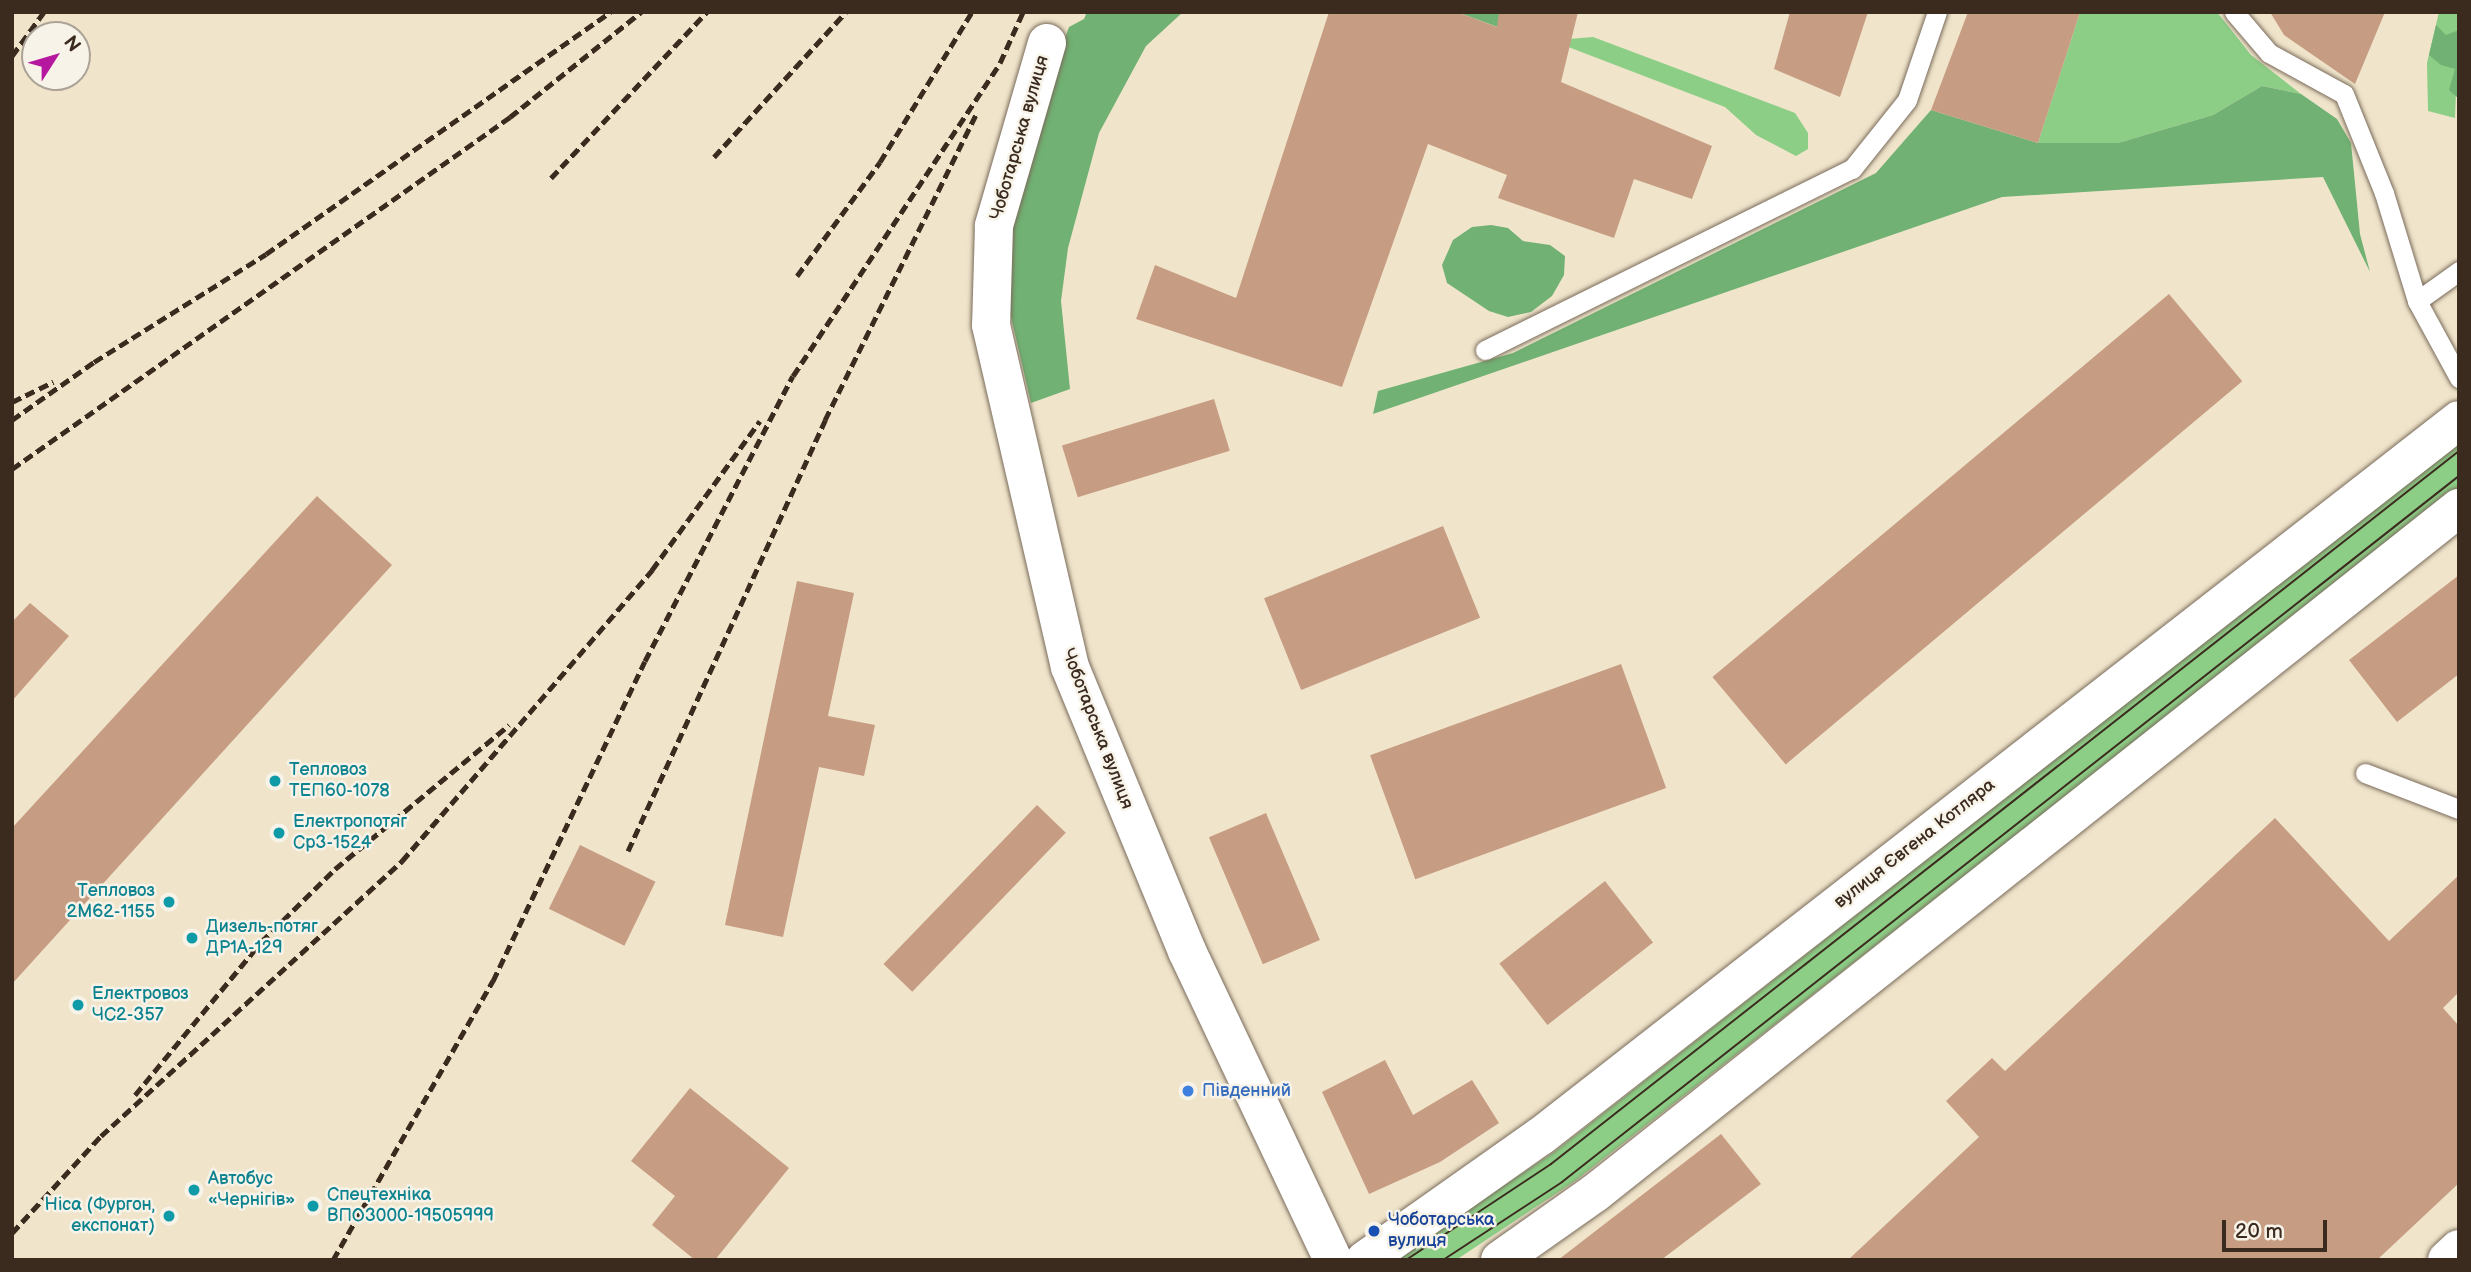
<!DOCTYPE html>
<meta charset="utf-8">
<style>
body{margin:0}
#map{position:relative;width:2471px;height:1272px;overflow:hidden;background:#f0e5cb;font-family:"Balsamiq Sans",sans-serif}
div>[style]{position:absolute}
.green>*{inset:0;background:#8cce86}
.forest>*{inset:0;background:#71b173}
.building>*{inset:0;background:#c69c83;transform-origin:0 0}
.roads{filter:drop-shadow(0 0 2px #7a6b5b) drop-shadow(0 0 2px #7a6b5b)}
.lane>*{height:19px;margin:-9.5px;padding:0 9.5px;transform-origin:9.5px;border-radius:9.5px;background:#fff}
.street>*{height:38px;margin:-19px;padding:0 19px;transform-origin:19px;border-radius:19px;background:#fff}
.secondary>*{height:38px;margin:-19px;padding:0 19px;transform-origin:19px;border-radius:19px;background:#fff}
.tram>*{height:2px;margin:-1px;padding:0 1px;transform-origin:1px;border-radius:1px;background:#3b2a1e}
.rail>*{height:5px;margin-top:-2.5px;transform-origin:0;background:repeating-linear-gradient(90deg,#3b2a1e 0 10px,transparent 0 15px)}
.dots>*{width:19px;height:19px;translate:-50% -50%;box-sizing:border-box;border:4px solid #f7f3e8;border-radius:50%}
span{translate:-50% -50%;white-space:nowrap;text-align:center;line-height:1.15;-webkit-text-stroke:5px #f7f3e8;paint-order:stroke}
.street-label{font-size:18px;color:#3b2a1e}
.culture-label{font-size:18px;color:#0d838f}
.left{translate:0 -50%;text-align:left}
.right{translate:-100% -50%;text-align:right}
.shop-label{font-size:18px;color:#366cbe}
.transit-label{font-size:18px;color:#164399}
.frame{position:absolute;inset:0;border:14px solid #3b2a1e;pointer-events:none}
.north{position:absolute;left:21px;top:21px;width:70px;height:70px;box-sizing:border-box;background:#f7f3e8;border:2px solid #aca397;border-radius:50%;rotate:53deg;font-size:19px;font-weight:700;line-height:28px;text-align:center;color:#3b2a1e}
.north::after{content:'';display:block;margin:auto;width:24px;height:32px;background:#b5179e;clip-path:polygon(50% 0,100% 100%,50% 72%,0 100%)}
.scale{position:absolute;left:2222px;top:1220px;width:105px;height:32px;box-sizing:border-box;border:4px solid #3b2a1e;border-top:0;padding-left:9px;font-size:21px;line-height:24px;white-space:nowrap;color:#3b2a1e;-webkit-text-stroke:5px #f7f3e8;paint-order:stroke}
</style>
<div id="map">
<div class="green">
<i style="clip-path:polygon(2080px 12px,2217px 12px,2251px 55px,2301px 94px,2262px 86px,2213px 115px,2118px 143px,2038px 143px)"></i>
<i style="clip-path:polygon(2439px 12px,2459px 12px,2455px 118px,2428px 111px,2427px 63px)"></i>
<i style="clip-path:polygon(1593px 37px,1795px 113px,1808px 133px,1808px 149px,1796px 156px,1756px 135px,1725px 107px,1563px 45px,1569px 39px)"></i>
<i style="clip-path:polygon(2459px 442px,2459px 488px,1575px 1181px,1456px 1260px,1393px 1260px,1554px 1152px)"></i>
</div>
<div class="forest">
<i style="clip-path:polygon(1087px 12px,1183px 12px,1146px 46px,1099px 133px,1068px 248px,1061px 301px,1070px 389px,1031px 403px,1007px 300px,1017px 169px,1069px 27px,1084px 19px)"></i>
<i style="clip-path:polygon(1457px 12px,1561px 12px,1533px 40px)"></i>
<i style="clip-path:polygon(2436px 25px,2446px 35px,2459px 30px,2459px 99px,2449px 90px,2455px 69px,2441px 65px,2429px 55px)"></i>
<i style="clip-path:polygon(2262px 86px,2301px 94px,2337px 119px,2351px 143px,2360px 234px,2370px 272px,2323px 177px,2002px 197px,1373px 414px,1378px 391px,1513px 353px,1876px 173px,1931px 110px,2038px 143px,2118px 143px,2213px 115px)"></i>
<i style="clip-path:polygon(1491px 225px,1508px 228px,1523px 241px,1550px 245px,1565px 256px,1564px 275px,1552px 296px,1531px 312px,1508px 317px,1489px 311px,1447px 283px,1442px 265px,1453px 240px,1472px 227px)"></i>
</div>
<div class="building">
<i style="clip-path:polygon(1329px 12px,1457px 12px,1497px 27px,1499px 12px,1578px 12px,1561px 82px,1712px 146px,1692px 199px,1634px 179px,1614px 238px,1498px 198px,1507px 175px,1428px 144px,1342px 387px,1136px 319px,1155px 265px,1236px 298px)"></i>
<i style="clip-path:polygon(1790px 12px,1868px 12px,1840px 97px,1774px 69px)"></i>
<i style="clip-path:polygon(1968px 12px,2080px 12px,2038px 143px,1931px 110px)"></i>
<i style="clip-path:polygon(2270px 12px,2385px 12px,2355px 84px,2284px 35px)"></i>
<i style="left:2169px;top:294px;width:114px;height:596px;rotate:50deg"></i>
<i style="left:1214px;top:399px;width:54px;height:159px;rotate:73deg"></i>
<i style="clip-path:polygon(317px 496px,392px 565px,12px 984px,12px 828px)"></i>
<i style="left:1443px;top:526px;width:99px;height:193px;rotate:68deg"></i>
<i style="clip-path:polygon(2459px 575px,2459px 674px,2397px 722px,2349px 660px)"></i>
<i style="clip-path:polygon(797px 581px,854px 593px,828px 716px,875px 725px,864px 776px,819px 767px,783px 937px,725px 925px)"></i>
<i style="clip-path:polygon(30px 603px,69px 636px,12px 701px,12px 622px)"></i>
<i style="left:1621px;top:664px;width:132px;height:267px;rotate:70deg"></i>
<i style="left:1037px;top:805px;width:40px;height:221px;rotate:44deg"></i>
<i style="left:1266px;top:813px;width:138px;height:62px;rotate:67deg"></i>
<i style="clip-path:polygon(2275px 818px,2389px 941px,2459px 875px,2459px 992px,2443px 1008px,2459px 1026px,2459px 1183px,2377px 1260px,1848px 1260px,1979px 1137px,1946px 1101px,1992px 1058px,2005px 1071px)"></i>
<i style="left:580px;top:845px;width:84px;height:71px;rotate:26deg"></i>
<i style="left:1605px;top:881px;width:78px;height:134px;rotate:52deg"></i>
<i style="clip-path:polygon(1385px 1060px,1413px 1115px,1472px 1080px,1499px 1123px,1440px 1162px,1369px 1194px,1322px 1092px)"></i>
<i style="clip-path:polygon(690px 1088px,789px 1168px,715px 1260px,695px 1260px,652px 1225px,675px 1196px,631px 1161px)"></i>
<i style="clip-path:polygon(1721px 1134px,1761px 1184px,1661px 1260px,1558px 1260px)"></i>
</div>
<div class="roads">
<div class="lane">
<i style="left:2234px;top:12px;width:54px;rotate:49.5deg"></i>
<i style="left:2269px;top:53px;width:85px;rotate:28.7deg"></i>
<i style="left:2344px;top:94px;width:107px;rotate:68deg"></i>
<i style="left:2384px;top:193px;width:113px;rotate:73deg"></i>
<i style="left:2417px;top:301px;width:88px;rotate:61.4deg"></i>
<i style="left:2417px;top:301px;width:52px;rotate:-35.5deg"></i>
<i style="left:1485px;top:350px;width:409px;rotate:-26.3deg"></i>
<i style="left:1852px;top:169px;width:88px;rotate:-51.4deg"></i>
<i style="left:1907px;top:100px;width:93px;rotate:-71.2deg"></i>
<i style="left:2365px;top:773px;width:101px;rotate:21deg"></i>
</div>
<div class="street">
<i style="left:1047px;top:43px;width:191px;rotate:106.2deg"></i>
<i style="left:994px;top:226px;width:99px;rotate:91.7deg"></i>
<i style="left:991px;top:325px;width:351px;rotate:77deg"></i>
<i style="left:1070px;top:667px;width:307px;rotate:67.6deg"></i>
<i style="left:1187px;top:951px;width:342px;rotate:64.7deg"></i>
<i style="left:2447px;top:1260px;width:16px;rotate:-43deg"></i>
</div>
<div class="secondary">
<i style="left:1365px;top:1260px;width:215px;rotate:-35.2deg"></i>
<i style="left:1541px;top:1136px;width:1164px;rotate:-37.95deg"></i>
<i style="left:1500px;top:1260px;width:116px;rotate:-35.2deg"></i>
<i style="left:1595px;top:1193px;width:1103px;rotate:-38.41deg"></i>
</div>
</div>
<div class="tram">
<i style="left:1406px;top:1260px;width:174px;rotate:-33.5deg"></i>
<i style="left:1551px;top:1164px;width:1154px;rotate:-38.14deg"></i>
<i style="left:1443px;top:1260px;width:142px;rotate:-33.2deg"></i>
<i style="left:1562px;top:1182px;width:1142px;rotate:-38.21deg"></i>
</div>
<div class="rail">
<i style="left:12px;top:56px;width:54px;rotate:-54deg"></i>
<i style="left:714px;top:157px;width:196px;rotate:-47.7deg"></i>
<i style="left:551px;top:178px;width:228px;rotate:-46.8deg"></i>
<i style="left:797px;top:276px;width:141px;rotate:-53.9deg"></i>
<i style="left:880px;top:162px;width:176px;rotate:-58.5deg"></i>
<i style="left:12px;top:402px;width:46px;rotate:-26deg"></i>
<i style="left:12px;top:420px;width:100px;rotate:-35.3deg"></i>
<i style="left:94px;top:362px;width:203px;rotate:-32.1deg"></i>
<i style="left:266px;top:254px;width:421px;rotate:-35.1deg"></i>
<i style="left:12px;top:469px;width:610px;rotate:-35.25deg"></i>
<i style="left:510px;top:117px;width:168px;rotate:-38.7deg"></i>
<i style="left:628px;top:851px;width:474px;rotate:-65.4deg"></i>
<i style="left:825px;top:420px;width:341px;rotate:-63.7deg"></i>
<i style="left:135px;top:1095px;width:198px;rotate:-50.5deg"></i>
<i style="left:261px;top:942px;width:104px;rotate:-44.6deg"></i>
<i style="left:335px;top:869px;width:226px;rotate:-39.6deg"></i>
<i style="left:12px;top:1233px;width:132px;rotate:-47.5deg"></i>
<i style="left:101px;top:1136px;width:408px;rotate:-42.4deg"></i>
<i style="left:402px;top:861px;width:384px;rotate:-49.3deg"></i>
<i style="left:652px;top:570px;width:184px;rotate:-54.1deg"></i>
<i style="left:333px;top:1260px;width:322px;rotate:-60.2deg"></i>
<i style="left:493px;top:981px;width:354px;rotate:-64.6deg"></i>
<i style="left:645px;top:661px;width:321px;rotate:-62.6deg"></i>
<i style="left:793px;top:376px;width:375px;rotate:-56.5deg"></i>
<i style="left:1000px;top:63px;width:56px;rotate:-65.7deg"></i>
</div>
<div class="dots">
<i style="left:275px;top:781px;background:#0f9aa8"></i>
<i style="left:279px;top:833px;background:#0f9aa8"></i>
<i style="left:169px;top:902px;background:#0f9aa8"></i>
<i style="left:192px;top:938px;background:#0f9aa8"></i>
<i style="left:78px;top:1005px;background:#0f9aa8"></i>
<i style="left:1188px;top:1091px;background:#3f7fe0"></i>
<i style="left:194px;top:1190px;background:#0f9aa8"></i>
<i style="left:313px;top:1206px;background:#0f9aa8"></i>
<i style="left:169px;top:1216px;background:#0f9aa8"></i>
<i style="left:1374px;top:1231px;background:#1a4fb4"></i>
</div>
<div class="street-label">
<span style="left:1020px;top:138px;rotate:-74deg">Чоботарська вулиця</span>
<span style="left:1097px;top:729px;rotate:69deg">Чоботарська вулиця</span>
<span style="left:1915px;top:844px;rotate:-38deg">вулиця Євгена Котляра</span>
</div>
<div class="culture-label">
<span class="left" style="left:289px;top:781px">Тепловоз<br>ТЕП60-1078</span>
<span class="left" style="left:293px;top:833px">Електропотяг<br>Ср3-1524</span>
<span class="right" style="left:155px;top:902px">Тепловоз<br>2М62-1155</span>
<span class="left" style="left:206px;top:938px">Дизель-потяг<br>ДР1А-129</span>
<span class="left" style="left:92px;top:1005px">Електровоз<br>ЧС2-357</span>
<span class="left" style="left:208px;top:1190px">Автобус<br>«Чернігів»</span>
<span class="left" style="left:327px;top:1206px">Спецтехніка<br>ВПО3000-19505999</span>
<span class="right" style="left:155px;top:1216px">Ніса (Фургон,<br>експонат)</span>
</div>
<div class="shop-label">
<span class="left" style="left:1202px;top:1091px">Південний</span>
</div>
<div class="transit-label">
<span class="left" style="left:1388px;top:1231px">Чоботарська<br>вулиця</span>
</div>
<div class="frame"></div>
<div class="north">N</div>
<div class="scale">20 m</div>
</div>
